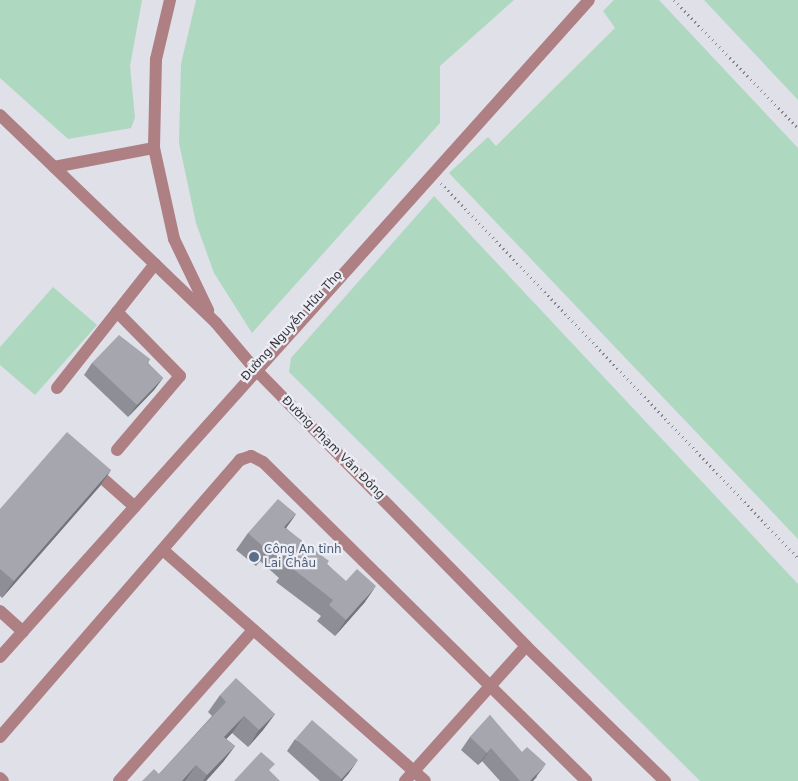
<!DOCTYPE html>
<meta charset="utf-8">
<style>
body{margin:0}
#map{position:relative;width:798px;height:781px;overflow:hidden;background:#dfe0e8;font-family:"DejaVu Sans",sans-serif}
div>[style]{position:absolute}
.green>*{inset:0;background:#afd8c1}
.path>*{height:3px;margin-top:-1.5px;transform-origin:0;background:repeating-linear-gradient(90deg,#828388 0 1px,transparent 0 5px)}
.minor>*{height:12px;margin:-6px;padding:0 6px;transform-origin:6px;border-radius:6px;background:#ae7f83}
.wall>*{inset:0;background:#8e8f96}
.shaded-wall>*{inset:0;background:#74747a}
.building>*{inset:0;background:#a5a6ae;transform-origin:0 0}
.dots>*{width:14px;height:14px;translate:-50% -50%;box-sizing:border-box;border:2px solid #ecedf5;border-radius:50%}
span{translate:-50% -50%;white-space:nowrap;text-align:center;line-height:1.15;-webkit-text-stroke:4.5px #ecedf5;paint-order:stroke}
.street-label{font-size:12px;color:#353639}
.service-label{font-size:12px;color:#4e5e75}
.left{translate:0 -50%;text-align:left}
</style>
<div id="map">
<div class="green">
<i style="clip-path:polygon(0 0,142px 0,130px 66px,135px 118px,131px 128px,68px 139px,0 78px)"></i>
<i style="clip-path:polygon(196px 0,514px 0,440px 66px,440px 123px,252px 333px,214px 273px,196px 223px,179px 143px,181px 64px)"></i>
<i style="clip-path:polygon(614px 0,659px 0,798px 148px,798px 539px,449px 173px,488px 137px,496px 146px,615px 28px,603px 11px)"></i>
<i style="clip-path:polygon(704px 0,798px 0,798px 100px)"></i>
<i style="clip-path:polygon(434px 196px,798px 584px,798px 781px,700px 781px,289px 372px,291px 358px)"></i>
<i style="clip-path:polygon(53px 287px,97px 325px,35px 395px,0 365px,0 347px)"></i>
</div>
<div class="path">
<i style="left:674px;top:0;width:178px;rotate:45.9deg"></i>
<i style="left:441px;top:183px;width:518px;rotate:46.41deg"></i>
</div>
<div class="minor">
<i style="left:170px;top:0;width:61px;rotate:103.3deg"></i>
<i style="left:156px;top:59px;width:89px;rotate:91.3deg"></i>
<i style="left:154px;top:148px;width:93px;rotate:77.6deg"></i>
<i style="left:174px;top:239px;width:79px;rotate:64.4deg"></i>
<i style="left:0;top:115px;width:300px;rotate:43.9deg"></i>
<i style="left:216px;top:323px;width:59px;rotate:49.8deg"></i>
<i style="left:254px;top:368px;width:389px;rotate:45.6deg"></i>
<i style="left:526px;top:646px;width:194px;rotate:44.2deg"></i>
<i style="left:54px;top:167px;width:102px;rotate:-10.8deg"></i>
<i style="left:57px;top:388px;width:158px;rotate:-51.7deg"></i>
<i style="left:117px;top:450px;width:97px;rotate:-49.6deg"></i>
<i style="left:180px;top:376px;width:90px;rotate:-134.5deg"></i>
<i style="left:92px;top:469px;width:57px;rotate:41.5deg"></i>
<i style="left:163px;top:550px;width:349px;rotate:41.4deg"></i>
<i style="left:0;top:611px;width:31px;rotate:42deg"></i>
<i style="left:0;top:657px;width:882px;rotate:-48.12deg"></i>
<i style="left:0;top:737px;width:367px;rotate:-49.1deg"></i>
<i style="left:240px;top:460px;width:12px;rotate:-20deg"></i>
<i style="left:251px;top:456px;width:13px;rotate:27deg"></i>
<i style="left:263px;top:462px;width:454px;rotate:44.6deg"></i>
<i style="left:0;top:778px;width:4px;rotate:45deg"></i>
<i style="left:119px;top:781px;width:202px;rotate:-48.4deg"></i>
<i style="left:405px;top:781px;width:181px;rotate:-48.1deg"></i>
</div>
<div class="wall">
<i style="clip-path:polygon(150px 359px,148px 363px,163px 378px,154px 390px,128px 417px,84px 375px,92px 363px)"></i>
<i style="clip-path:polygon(111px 470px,100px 486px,2px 598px,0 596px,0 509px)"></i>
<i style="clip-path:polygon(296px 514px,286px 528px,327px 564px,365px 602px,335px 636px,317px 621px,321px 616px,276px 582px,279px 578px,260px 561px,256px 566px,236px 550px,248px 533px)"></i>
<i style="clip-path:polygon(220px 695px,275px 714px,263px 730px,248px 747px,232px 733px,226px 739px,235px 746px,223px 762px,206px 781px,142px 781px,159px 774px,212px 716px,208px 712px)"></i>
<i style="clip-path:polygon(490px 715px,537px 777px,533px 781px,500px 781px,482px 761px,478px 765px,461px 750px,470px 737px)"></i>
<i style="clip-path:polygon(295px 739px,349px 773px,342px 781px,320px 781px,287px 751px)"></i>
</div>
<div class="shaded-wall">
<i style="clip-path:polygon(163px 378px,154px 390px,128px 417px,137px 405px)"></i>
<i style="clip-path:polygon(111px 470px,100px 486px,2px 598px,14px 581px)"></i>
<i style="clip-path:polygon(296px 514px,284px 531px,284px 527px)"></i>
<i style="clip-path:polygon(272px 545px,260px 561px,256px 566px,267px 550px)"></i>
<i style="clip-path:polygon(376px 586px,365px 602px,335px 636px,346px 620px)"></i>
<i style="clip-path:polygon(275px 714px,263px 730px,248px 747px,259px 730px)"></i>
<i style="clip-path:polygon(244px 716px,232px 733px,213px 753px,224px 737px)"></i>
<i style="clip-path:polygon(235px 746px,223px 762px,206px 781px,203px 781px,207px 775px)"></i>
<i style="clip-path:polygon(491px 748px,482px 761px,478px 765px,487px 753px)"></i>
<i style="clip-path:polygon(358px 760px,349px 773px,342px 781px,340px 781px)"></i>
<i style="clip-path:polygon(546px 764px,533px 781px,530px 781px)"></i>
<i style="clip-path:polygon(196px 765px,185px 781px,182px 781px)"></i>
</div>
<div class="building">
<i style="clip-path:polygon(119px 335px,150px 359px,147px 363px,163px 378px,137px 405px,92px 363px)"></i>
<i style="clip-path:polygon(67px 432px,111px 470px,14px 581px,0 569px,0 509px)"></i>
<i style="clip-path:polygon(278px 499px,296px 514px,284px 527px,329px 561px,327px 564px,346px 581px,357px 569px,376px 586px,346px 620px,329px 605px,333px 600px,288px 565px,291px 561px,272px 545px,267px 550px,248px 533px)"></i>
<i style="clip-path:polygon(236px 678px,275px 714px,259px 730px,244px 716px,224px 737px,235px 746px,207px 775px,196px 765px,182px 781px,142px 781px,154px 769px,159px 774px,226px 702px,220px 695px)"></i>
<i style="clip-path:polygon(490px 715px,522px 752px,527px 747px,546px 764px,530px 781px,520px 781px,491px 748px,487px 753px,470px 737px)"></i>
<i style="left:312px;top:720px;width:61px;height:25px;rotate:41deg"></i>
<i style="clip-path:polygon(261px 752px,275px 764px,269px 770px,280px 781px,234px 781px)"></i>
</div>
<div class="dots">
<i style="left:254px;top:557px;background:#5c6f8a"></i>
</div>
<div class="street-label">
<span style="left:292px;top:326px;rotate:-48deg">Đường Nguyễn Hữu Thọ</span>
<span style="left:333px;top:448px;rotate:45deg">Đường Phạm Văn Đồng</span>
</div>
<div class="service-label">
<span class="left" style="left:264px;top:557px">Công An tỉnh<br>Lai Châu</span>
</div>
</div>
